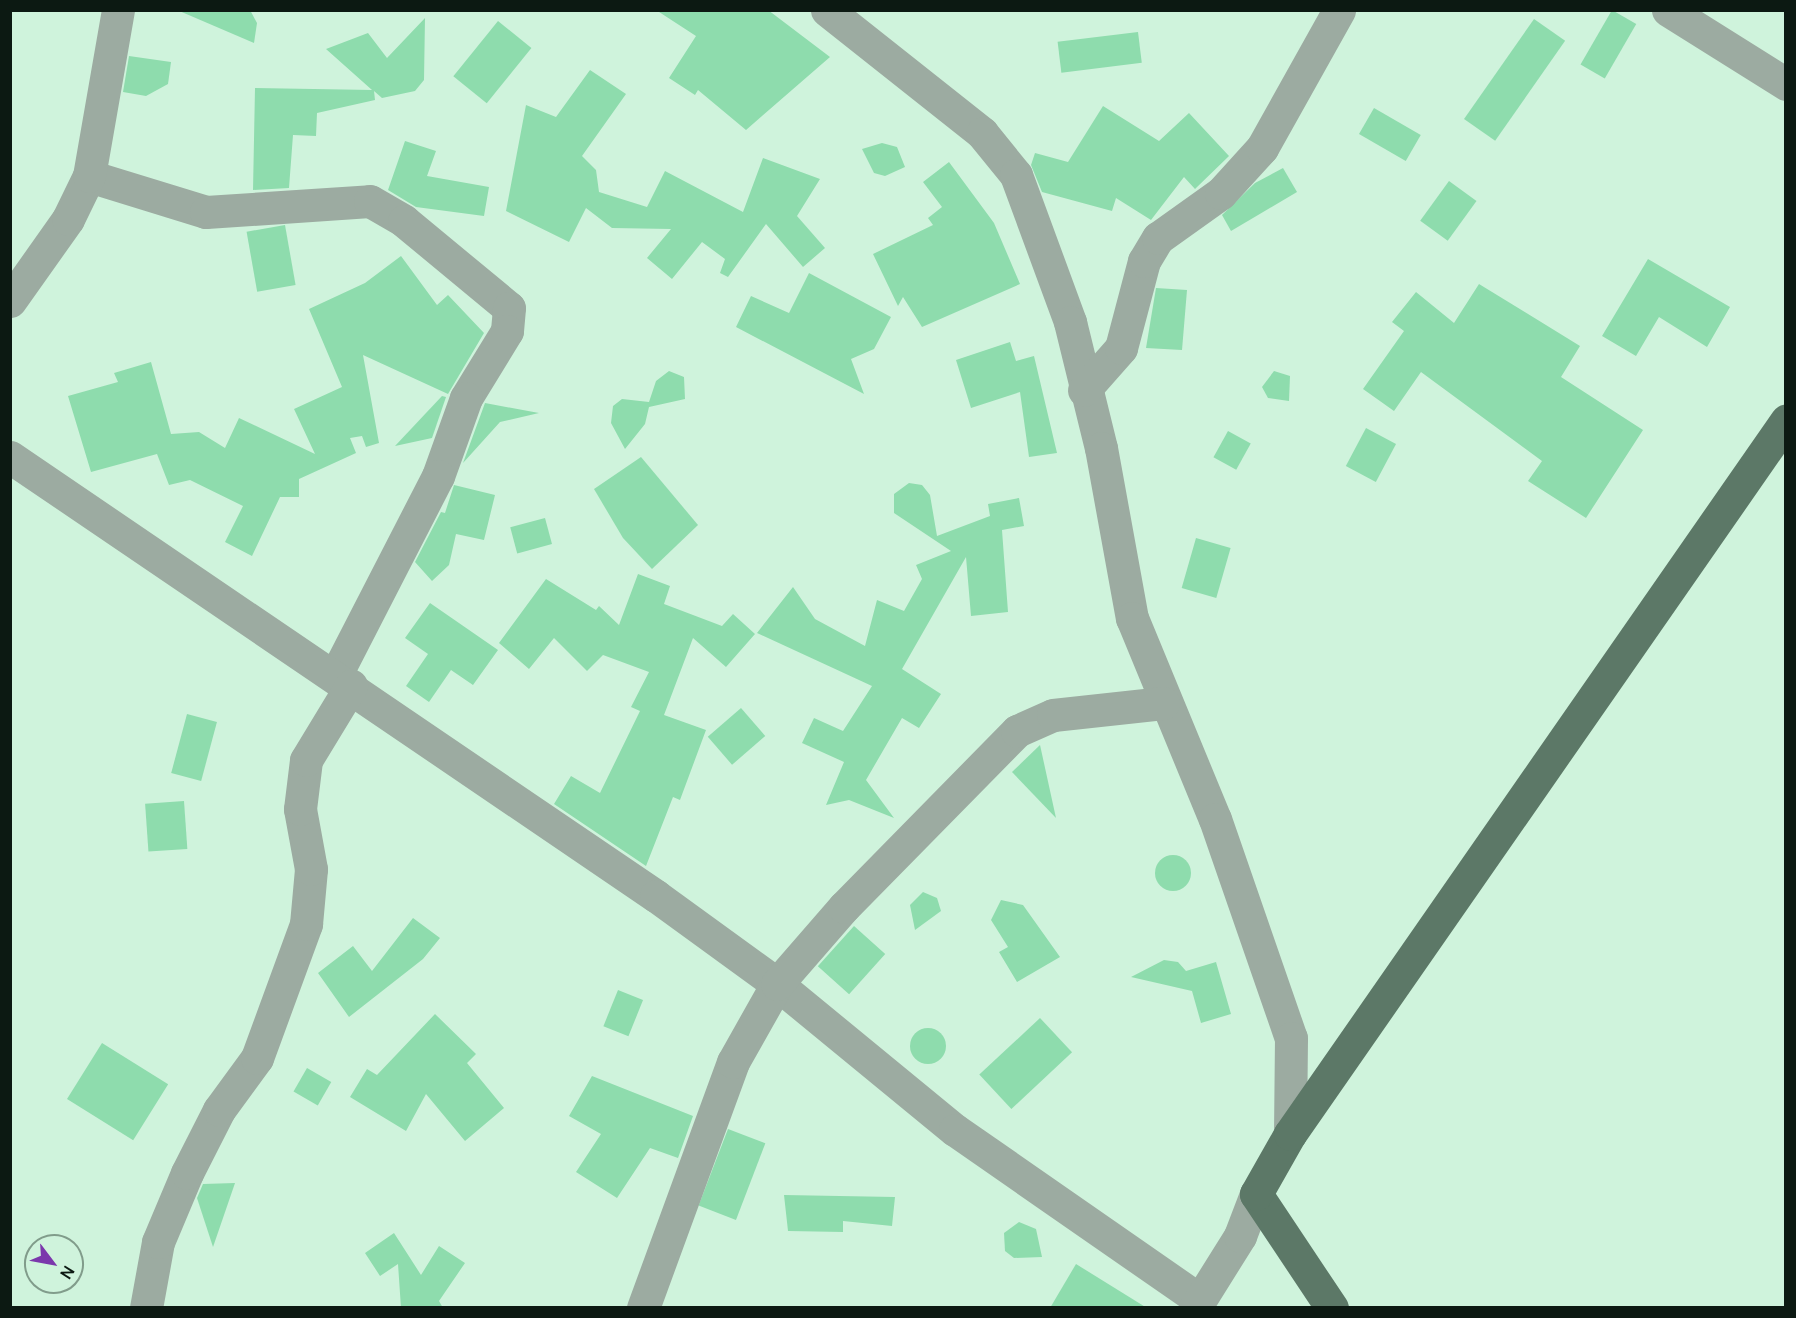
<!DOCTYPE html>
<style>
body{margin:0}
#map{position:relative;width:1796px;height:1318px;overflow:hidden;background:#cff3dc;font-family:Manrope,sans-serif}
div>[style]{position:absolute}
.building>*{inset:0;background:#8edcad;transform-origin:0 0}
.round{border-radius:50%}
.minor>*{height:33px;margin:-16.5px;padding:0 16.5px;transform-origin:16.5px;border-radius:16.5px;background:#9caba1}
.major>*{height:33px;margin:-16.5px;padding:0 16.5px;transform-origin:16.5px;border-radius:16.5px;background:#5c7867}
span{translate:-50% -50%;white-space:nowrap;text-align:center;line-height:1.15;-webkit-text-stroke:4.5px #cff3dc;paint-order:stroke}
.frame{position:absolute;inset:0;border:12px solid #0c1912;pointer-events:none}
.north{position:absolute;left:24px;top:1234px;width:60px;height:60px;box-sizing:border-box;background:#cff3dc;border:2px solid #819c8b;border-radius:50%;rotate:122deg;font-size:16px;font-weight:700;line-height:24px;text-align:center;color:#0c1912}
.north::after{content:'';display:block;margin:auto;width:21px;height:27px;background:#7b38ac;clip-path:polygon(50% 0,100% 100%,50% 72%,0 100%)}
</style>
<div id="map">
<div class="building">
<i style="clip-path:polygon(177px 10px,250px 10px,257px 23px,254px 43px)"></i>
<i style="clip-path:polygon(656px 10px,768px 10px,830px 57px,746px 130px,698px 90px,695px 95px,669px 78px,696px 36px)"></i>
<i style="left:1612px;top:10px;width:28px;height:63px;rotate:30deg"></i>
<i style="clip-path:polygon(425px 18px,424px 80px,415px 91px,382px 98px,374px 91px,375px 100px,317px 113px,316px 136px,293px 135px,289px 188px,253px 190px,255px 88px,372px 90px,326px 49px,368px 33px,387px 58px)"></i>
<i style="left:1534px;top:19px;width:38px;height:122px;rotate:35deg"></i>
<i style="left:498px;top:21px;width:43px;height:71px;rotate:39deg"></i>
<i style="left:1138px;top:32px;width:31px;height:81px;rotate:83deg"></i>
<i style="clip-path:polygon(129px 56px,171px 62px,168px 84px,146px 96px,123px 92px)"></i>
<i style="clip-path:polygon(590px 70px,626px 94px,582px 156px,596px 170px,599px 192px,647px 207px,665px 171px,743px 212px,763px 158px,820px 179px,797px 216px,825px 248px,803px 267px,766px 224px,728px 277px,720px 273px,725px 259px,702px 242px,672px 279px,647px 258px,671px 229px,612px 228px,586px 208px,569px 242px,506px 211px,526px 105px,556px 117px)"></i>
<i style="clip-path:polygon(1103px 106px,1159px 141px,1189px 113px,1229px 156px,1195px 189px,1184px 177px,1151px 220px,1116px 198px,1112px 211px,1042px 192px,1031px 165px,1035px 153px,1068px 162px)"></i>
<i style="left:1374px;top:108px;width:54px;height:30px;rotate:30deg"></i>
<i style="clip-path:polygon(405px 141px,436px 151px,427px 176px,489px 187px,484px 216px,416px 207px,388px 190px)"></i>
<i style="clip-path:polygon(882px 143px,897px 147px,905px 167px,885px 176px,874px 173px,862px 149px)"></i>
<i style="clip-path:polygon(949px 162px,994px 223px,1020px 284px,922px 327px,903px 297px,898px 306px,873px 254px,933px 225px,928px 218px,942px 207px,923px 182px)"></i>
<i style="clip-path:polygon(1283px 168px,1297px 192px,1231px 231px,1222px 215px,1255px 183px)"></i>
<i style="left:1449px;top:181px;width:34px;height:49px;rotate:36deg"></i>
<i style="left:285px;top:225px;width:61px;height:39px;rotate:80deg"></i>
<i style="clip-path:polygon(401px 256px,437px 305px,448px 295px,484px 333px,448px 394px,363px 355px,379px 443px,366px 447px,362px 436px,350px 438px,356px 453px,299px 479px,299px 497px,280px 497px,252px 556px,225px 542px,243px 506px,190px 480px,169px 485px,157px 454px,91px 472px,68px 396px,118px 382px,114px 373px,151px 362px,171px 434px,199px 432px,225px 448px,239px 418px,315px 454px,294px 409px,342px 387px,309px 309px,365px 283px)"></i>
<i style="clip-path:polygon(1648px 259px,1730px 307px,1707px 347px,1659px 317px,1636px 356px,1602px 336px)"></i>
<i style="clip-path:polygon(809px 273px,891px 317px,874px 349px,851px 359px,864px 394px,736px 327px,751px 296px,789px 313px)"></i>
<i style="clip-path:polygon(1479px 284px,1580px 346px,1561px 377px,1643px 430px,1586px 518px,1528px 481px,1542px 461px,1421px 372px,1394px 411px,1363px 389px,1404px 331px,1392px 322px,1416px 292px,1454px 323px)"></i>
<i style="clip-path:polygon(1156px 288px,1187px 290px,1182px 350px,1146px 348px)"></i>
<i style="clip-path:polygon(1010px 342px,1016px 361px,1034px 356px,1057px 453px,1029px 457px,1020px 392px,971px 408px,956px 360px)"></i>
<i style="clip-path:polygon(669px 371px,684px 377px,685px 399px,649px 407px,645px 424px,625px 449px,611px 423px,613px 406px,622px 399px,649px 402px,656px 381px)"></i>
<i style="clip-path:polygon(1274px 371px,1290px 376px,1289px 401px,1268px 398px,1262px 387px)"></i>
<i style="clip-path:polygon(442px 396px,446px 397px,432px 438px,395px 446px)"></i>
<i style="clip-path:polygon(485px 403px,539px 413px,500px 422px,463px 463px)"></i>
<i style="left:1366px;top:428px;width:34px;height:43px;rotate:28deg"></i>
<i style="left:1228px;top:431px;width:26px;height:30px;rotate:29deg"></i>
<i style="clip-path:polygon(641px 457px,698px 525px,652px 569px,623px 538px,594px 489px)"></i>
<i style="clip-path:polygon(909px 483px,922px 485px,930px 495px,937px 536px,990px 516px,988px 504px,1019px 498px,1024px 526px,1002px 530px,1008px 612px,971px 616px,966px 557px,902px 669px,941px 694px,919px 728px,902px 718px,866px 780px,894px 818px,849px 800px,826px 805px,844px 762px,802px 743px,814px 718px,843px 731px,872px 686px,757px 633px,793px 587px,815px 619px,865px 646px,877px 600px,904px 611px,922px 579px,916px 565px,951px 551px,894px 513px,894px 494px)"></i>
<i style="clip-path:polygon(454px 485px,495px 495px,484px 540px,456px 534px,449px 565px,432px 581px,415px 562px,441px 512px,445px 513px)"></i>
<i style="left:545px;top:518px;width:27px;height:36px;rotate:75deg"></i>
<i style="left:1196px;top:538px;width:36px;height:52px;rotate:16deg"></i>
<i style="clip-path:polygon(638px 574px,670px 586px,664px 604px,722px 626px,733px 614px,755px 634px,726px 667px,693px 638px,664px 715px,706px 730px,680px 800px,673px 797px,646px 866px,554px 804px,571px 776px,600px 793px,640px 711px,631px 707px,649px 672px,603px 655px,587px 671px,554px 638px,529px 669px,499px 643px,546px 579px,596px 610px,599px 606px,619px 625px)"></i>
<i style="clip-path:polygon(430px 603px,498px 650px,473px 685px,451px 670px,429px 702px,406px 686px,428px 654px,405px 638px)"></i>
<i style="left:741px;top:708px;width:37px;height:44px;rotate:49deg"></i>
<i style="left:187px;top:714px;width:31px;height:61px;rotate:15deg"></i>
<i style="clip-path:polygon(1040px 745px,1056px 818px,1012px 772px)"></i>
<i style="left:184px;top:801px;width:48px;height:39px;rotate:86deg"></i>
<i class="round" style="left:1155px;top:855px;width:36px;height:36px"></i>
<i style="clip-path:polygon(923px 892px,937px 898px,941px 911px,915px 930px,910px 905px)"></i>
<i style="clip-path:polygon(1001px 900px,1023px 905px,1060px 957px,1017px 982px,999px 952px,1008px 947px,991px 920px)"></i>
<i style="clip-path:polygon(413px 918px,440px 938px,423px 959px,349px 1017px,318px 973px,353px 946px,372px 971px)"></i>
<i style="left:854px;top:926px;width:42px;height:54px;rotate:42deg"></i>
<i style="clip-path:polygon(1164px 960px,1178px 962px,1186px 971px,1216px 962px,1231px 1014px,1201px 1023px,1192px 991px,1131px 977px)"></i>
<i style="left:618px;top:990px;width:27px;height:39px;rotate:22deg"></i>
<i style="clip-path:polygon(435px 1014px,476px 1054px,467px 1063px,504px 1108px,465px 1141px,426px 1094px,406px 1131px,350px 1097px,367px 1069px,377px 1075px)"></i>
<i style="left:1040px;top:1018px;width:47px;height:83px;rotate:47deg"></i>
<i class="round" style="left:910px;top:1028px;width:36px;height:36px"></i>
<i style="left:102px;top:1043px;width:78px;height:66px;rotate:32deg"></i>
<i style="left:307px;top:1068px;width:28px;height:27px;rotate:30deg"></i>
<i style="clip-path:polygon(592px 1076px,693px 1116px,678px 1158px,650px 1148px,617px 1198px,576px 1172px,601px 1134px,569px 1116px)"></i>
<i style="left:728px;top:1129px;width:40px;height:82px;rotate:21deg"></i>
<i style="clip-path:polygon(235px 1183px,213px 1247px,197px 1198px,203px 1184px)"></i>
<i style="clip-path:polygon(784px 1195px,895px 1197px,892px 1226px,843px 1221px,843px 1232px,788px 1231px)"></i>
<i style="clip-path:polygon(1019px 1222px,1036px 1229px,1042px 1257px,1014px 1258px,1005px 1251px,1004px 1233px)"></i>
<i style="clip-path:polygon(394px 1233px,421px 1275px,439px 1246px,465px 1263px,439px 1301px,443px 1308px,401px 1308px,398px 1264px,380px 1276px,365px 1253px)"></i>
<i style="clip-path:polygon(1076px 1264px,1147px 1308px,1050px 1308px)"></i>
</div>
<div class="minor">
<i style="left:827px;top:10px;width:198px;rotate:38.4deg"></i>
<i style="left:982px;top:133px;width:54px;rotate:51deg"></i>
<i style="left:1016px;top:175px;width:157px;rotate:69.8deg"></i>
<i style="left:1070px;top:322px;width:130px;rotate:76.2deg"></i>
<i style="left:1101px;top:448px;width:173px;rotate:79.7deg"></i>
<i style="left:1132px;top:618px;width:217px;rotate:67.6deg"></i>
<i style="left:1215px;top:819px;width:232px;rotate:70.9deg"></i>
<i style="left:1291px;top:1038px;width:96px;rotate:90.6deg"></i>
<i style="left:1668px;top:10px;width:139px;rotate:32.1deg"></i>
<i style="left:89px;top:176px;width:122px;rotate:17.1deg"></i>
<i style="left:206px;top:212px;width:164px;rotate:-3.8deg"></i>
<i style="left:370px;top:201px;width:39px;rotate:30deg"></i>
<i style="left:404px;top:221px;width:136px;rotate:39.6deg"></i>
<i style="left:509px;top:308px;width:23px;rotate:95deg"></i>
<i style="left:507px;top:331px;width:79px;rotate:121.5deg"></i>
<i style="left:466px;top:398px;width:83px;rotate:109.7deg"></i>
<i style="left:438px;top:476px;width:225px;rotate:117.2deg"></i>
<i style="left:10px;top:301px;width:100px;rotate:-54.7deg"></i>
<i style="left:68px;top:219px;width:48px;rotate:-64deg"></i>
<i style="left:89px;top:176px;width:169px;rotate:-80.1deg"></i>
<i style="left:1084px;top:390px;width:56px;rotate:-48.6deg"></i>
<i style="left:1121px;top:348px;width:90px;rotate:-75.2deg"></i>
<i style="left:1144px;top:261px;width:27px;rotate:-59deg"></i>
<i style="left:1158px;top:238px;width:77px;rotate:-35.5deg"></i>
<i style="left:1221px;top:193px;width:61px;rotate:-47.7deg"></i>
<i style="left:1262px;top:148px;width:158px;rotate:-60.8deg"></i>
<i style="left:10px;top:457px;width:781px;rotate:34.2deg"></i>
<i style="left:656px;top:896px;width:150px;rotate:36deg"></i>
<i style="left:777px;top:984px;width:230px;rotate:39.4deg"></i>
<i style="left:955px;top:1130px;width:298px;rotate:34.8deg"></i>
<i style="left:146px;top:1308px;width:67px;rotate:-79.7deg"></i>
<i style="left:158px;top:1242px;width:75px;rotate:-67.2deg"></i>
<i style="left:187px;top:1173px;width:71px;rotate:-63.1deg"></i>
<i style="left:219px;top:1110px;width:64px;rotate:-53.8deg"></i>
<i style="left:257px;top:1058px;width:143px;rotate:-69.9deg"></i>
<i style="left:306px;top:924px;width:55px;rotate:-84.8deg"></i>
<i style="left:311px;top:869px;width:61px;rotate:-100.4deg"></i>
<i style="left:300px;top:809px;width:49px;rotate:-83deg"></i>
<i style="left:306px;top:760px;width:87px;rotate:-58.7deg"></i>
<i style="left:643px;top:1308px;width:262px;rotate:-69.9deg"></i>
<i style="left:733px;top:1062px;width:90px;rotate:-60.6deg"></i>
<i style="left:777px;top:984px;width:102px;rotate:-49deg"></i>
<i style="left:844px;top:907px;width:247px;rotate:-45.5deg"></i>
<i style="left:1017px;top:731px;width:39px;rotate:-24deg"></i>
<i style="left:1053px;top:715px;width:111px;rotate:-6.2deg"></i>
<i style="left:1195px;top:1308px;width:85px;rotate:-58deg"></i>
<i style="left:1240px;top:1236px;width:45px;rotate:-69.1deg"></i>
</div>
<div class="major">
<i style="left:1332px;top:1308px;width:137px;rotate:-123.7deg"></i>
<i style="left:1256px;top:1194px;width:69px;rotate:-60.5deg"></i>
<i style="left:1290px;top:1134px;width:869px;rotate:-55.18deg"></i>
</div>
<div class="frame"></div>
<div class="north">N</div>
</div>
